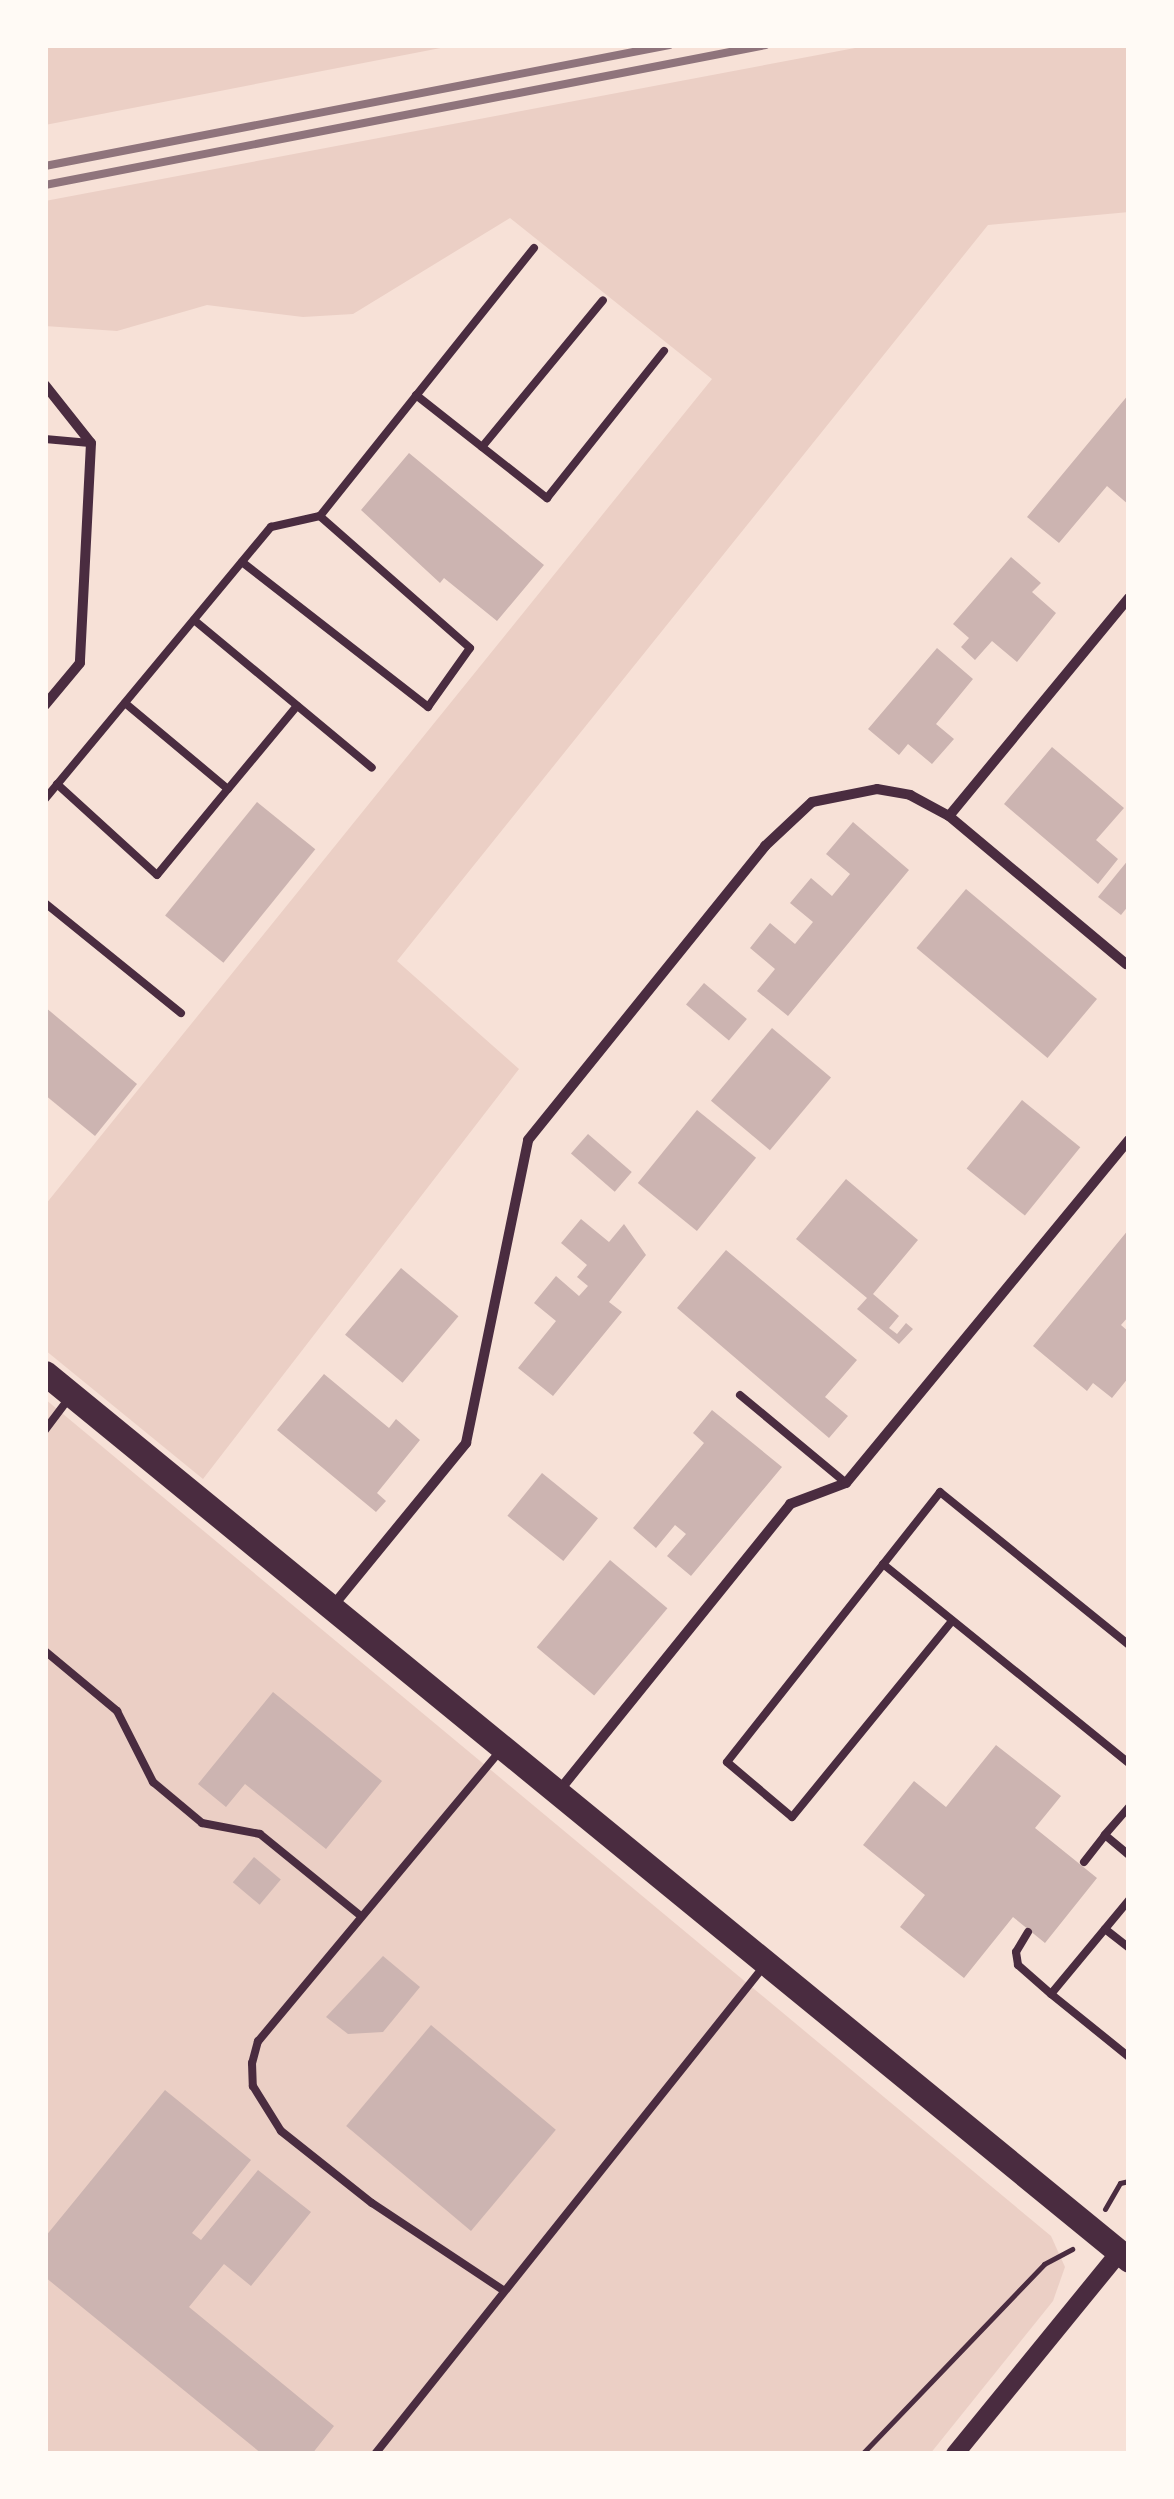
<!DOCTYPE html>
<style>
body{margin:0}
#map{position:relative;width:1174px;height:2499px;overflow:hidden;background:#f7e1d7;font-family:Helvetica,sans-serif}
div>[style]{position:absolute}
.green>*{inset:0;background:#ebcfc5}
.building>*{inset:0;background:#ccb4b1;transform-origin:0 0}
.path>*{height:5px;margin:-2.5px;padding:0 2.5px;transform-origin:2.5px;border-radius:2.5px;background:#4a2c40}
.service>*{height:8px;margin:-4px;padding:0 4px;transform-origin:4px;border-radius:4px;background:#4a2c40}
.minor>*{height:10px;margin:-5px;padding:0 5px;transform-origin:5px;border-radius:5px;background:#4a2c40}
.tertiary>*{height:18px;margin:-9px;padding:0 9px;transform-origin:9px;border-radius:9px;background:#4a2c40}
.primary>*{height:25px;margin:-12.5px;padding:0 12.5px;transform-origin:12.5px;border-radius:12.5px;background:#4a2c40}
.rail>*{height:8px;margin:-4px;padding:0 4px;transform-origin:4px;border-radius:4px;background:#8f747c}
span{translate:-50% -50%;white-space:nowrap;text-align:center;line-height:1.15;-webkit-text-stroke:9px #fffaf5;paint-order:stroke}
.frame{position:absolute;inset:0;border:48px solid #fffaf5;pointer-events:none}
</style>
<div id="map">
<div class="green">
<i style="clip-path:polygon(45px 45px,456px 45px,45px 125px)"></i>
<i style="clip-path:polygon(871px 45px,1129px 45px,1129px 212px,988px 225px,397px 961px,519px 1069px,203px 1479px,45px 1350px,45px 1205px,712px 379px,510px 218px,353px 314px,303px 317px,207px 305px,117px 331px,45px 326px,45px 201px)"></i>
<i style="clip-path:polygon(45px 1399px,1051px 2236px,1065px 2267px,1053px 2301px,930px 2454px,45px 2454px)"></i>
</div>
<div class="building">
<i style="clip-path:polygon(1129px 394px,1129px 505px,1107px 486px,1059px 543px,1027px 517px)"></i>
<i style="clip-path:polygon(409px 453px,544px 565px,497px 621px,444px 578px,440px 583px,361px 510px)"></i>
<i style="clip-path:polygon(1011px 557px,1041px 583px,1032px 592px,1056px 613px,1017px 662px,992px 641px,975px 660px,961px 647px,969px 638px,953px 624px)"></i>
<i style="clip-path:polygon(937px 648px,973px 679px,936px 724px,954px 739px,932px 764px,908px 744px,899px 755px,868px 729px)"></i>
<i style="clip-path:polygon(1052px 747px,1124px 808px,1096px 840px,1118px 859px,1098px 884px,1004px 804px)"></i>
<i style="left:257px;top:802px;width:75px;height:146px;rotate:39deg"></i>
<i style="clip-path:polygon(853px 822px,909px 870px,788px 1016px,757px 991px,775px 969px,750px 948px,770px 923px,795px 944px,813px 922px,790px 903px,811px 878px,832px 896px,850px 874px,826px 854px)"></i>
<i style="clip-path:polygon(1129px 859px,1129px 905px,1121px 915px,1098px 897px)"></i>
<i style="left:966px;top:889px;width:171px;height:77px;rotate:40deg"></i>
<i style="left:704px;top:983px;width:56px;height:28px;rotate:40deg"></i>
<i style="clip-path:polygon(45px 1007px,137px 1084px,95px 1136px,45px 1095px)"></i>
<i style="left:772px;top:1028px;width:77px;height:95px;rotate:40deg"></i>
<i style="left:1022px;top:1100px;width:75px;height:88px;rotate:39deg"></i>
<i style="left:697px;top:1110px;width:76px;height:94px;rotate:39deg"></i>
<i style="left:588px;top:1134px;width:58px;height:26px;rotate:41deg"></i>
<i style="clip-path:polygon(846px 1179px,918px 1240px,873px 1294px,899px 1316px,889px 1328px,897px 1334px,906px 1323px,913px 1329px,899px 1344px,857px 1309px,867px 1298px,796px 1239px)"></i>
<i style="clip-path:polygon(581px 1219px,609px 1242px,624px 1224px,646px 1255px,609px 1302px,622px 1312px,553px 1396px,518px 1368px,556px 1321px,534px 1303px,556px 1276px,579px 1296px,588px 1286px,577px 1277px,587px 1265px,561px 1243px)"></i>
<i style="clip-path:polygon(1129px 1229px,1129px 1316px,1121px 1325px,1129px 1332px,1129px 1377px,1112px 1398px,1093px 1383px,1087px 1391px,1033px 1346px)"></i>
<i style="clip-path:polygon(726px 1250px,857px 1360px,825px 1397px,848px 1416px,829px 1438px,677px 1308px)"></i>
<i style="left:401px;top:1268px;width:75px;height:87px;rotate:40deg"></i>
<i style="clip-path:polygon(324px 1374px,389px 1428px,396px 1419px,420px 1440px,377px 1493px,386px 1501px,376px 1512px,277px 1430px)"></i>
<i style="clip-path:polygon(712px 1410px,782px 1467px,691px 1576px,667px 1556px,686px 1534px,675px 1525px,656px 1548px,633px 1528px,704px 1443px,693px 1433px)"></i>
<i style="left:542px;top:1473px;width:72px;height:55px;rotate:39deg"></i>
<i style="left:610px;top:1560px;width:75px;height:114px;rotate:40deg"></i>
<i style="clip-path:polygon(273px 1692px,382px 1781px,326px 1849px,245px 1784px,226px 1807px,198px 1784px)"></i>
<i style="clip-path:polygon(996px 1745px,1061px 1796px,1035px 1828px,1097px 1878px,1045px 1943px,1013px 1917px,964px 1978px,900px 1927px,925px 1895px,863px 1845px,914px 1781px,946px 1807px)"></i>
<i style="left:254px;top:1857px;width:35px;height:33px;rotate:40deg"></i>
<i style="clip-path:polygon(383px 1956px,420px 1987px,383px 2032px,348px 2034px,326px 2017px)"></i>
<i style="left:431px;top:2025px;width:163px;height:132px;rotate:40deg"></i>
<i style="clip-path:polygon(165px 2090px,251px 2160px,192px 2233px,201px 2240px,258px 2170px,311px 2212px,251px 2286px,224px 2264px,189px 2307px,334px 2426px,312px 2454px,262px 2454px,45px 2277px,45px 2237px)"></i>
</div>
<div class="path">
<i style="left:1105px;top:2209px;width:30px;rotate:-60deg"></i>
<i style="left:1120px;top:2183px;width:9px;rotate:-13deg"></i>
<i style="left:862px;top:2454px;width:263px;rotate:-46.2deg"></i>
<i style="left:1044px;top:2264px;width:32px;rotate:-28deg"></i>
</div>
<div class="service">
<i style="left:416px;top:395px;width:167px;rotate:38.2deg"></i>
<i style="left:547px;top:498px;width:188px;rotate:-51.5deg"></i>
<i style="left:45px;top:439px;width:45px;rotate:5.1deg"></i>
<i style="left:482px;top:447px;width:190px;rotate:-50.5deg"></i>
<i style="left:242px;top:562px;width:236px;rotate:37.9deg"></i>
<i style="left:428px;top:707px;width:72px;rotate:-54.6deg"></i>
<i style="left:470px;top:648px;width:200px;rotate:-138.7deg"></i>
<i style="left:194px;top:620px;width:231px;rotate:39.7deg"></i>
<i style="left:125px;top:703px;width:134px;rotate:39.9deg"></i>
<i style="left:228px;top:789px;width:108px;rotate:-50.3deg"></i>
<i style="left:57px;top:784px;width:135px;rotate:42.3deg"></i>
<i style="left:157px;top:875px;width:112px;rotate:-50.5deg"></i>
<i style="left:45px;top:799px;width:354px;rotate:-50.3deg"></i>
<i style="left:271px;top:527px;width:50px;rotate:-12.7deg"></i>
<i style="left:320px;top:516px;width:343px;rotate:-51.4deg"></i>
<i style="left:45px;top:903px;width:175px;rotate:39deg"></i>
<i style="left:740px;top:1395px;width:138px;rotate:39.7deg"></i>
<i style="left:45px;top:1430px;width:40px;rotate:-53deg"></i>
<i style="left:883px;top:1564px;width:316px;rotate:39deg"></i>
<i style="left:952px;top:1621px;width:253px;rotate:129.2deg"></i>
<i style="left:792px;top:1817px;width:85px;rotate:-139.8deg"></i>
<i style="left:727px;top:1762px;width:344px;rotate:-51.7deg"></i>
<i style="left:940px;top:1492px;width:243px;rotate:39deg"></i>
<i style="left:45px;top:1651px;width:94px;rotate:39.8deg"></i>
<i style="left:117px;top:1711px;width:80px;rotate:63.1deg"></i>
<i style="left:153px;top:1782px;width:64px;rotate:39.9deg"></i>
<i style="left:202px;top:1823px;width:59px;rotate:10.7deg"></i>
<i style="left:260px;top:1834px;width:130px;rotate:39.1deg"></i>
<i style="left:500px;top:1751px;width:378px;rotate:129.8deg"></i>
<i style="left:258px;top:2041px;width:23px;rotate:105deg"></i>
<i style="left:252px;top:2063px;width:23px;rotate:88deg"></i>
<i style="left:253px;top:2086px;width:53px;rotate:58.1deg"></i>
<i style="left:281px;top:2131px;width:116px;rotate:38.4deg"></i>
<i style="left:372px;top:2203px;width:157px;rotate:33.6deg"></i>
<i style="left:1129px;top:1807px;width:37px;rotate:131deg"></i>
<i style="left:1105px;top:1835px;width:31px;rotate:40deg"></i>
<i style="left:1084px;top:1862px;width:34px;rotate:-52deg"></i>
<i style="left:1129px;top:1900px;width:122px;rotate:129.7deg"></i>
<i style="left:1051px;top:1994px;width:100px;rotate:38.9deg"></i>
<i style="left:1105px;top:1929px;width:31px;rotate:38deg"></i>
<i style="left:1028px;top:1932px;width:23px;rotate:121deg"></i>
<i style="left:1016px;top:1952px;width:13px;rotate:81deg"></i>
<i style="left:1018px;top:1965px;width:44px;rotate:41.3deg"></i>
<i style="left:375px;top:2454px;width:625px;rotate:-51.43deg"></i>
</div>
<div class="minor">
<i style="left:45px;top:385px;width:74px;rotate:51.6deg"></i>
<i style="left:91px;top:443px;width:220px;rotate:92.9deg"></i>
<i style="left:80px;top:663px;width:55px;rotate:129.8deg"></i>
<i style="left:949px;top:816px;width:283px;rotate:-50.5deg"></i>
<i style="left:332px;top:1607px;width:212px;rotate:-50.7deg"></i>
<i style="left:466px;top:1443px;width:309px;rotate:-78.4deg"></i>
<i style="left:528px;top:1140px;width:378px;rotate:-51.1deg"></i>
<i style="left:765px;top:846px;width:64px;rotate:-43.1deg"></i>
<i style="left:812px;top:802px;width:66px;rotate:-11.3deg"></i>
<i style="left:877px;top:789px;width:34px;rotate:10deg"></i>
<i style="left:910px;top:795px;width:44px;rotate:28.3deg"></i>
<i style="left:949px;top:816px;width:231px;rotate:39.9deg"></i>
<i style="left:558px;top:1792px;width:370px;rotate:-51.1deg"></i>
<i style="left:790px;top:1504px;width:60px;rotate:-20.6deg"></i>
<i style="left:846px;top:1483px;width:445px;rotate:-50.5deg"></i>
</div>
<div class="tertiary">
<i style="left:955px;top:2454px;width:261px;rotate:-50.8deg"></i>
</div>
<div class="primary">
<i style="left:45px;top:1373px;width:1401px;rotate:39.29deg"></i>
</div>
<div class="rail">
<i style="left:45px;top:166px;width:636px;rotate:-10.97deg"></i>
<i style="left:45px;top:185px;width:734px;rotate:-10.99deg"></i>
</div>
<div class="frame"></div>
</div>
